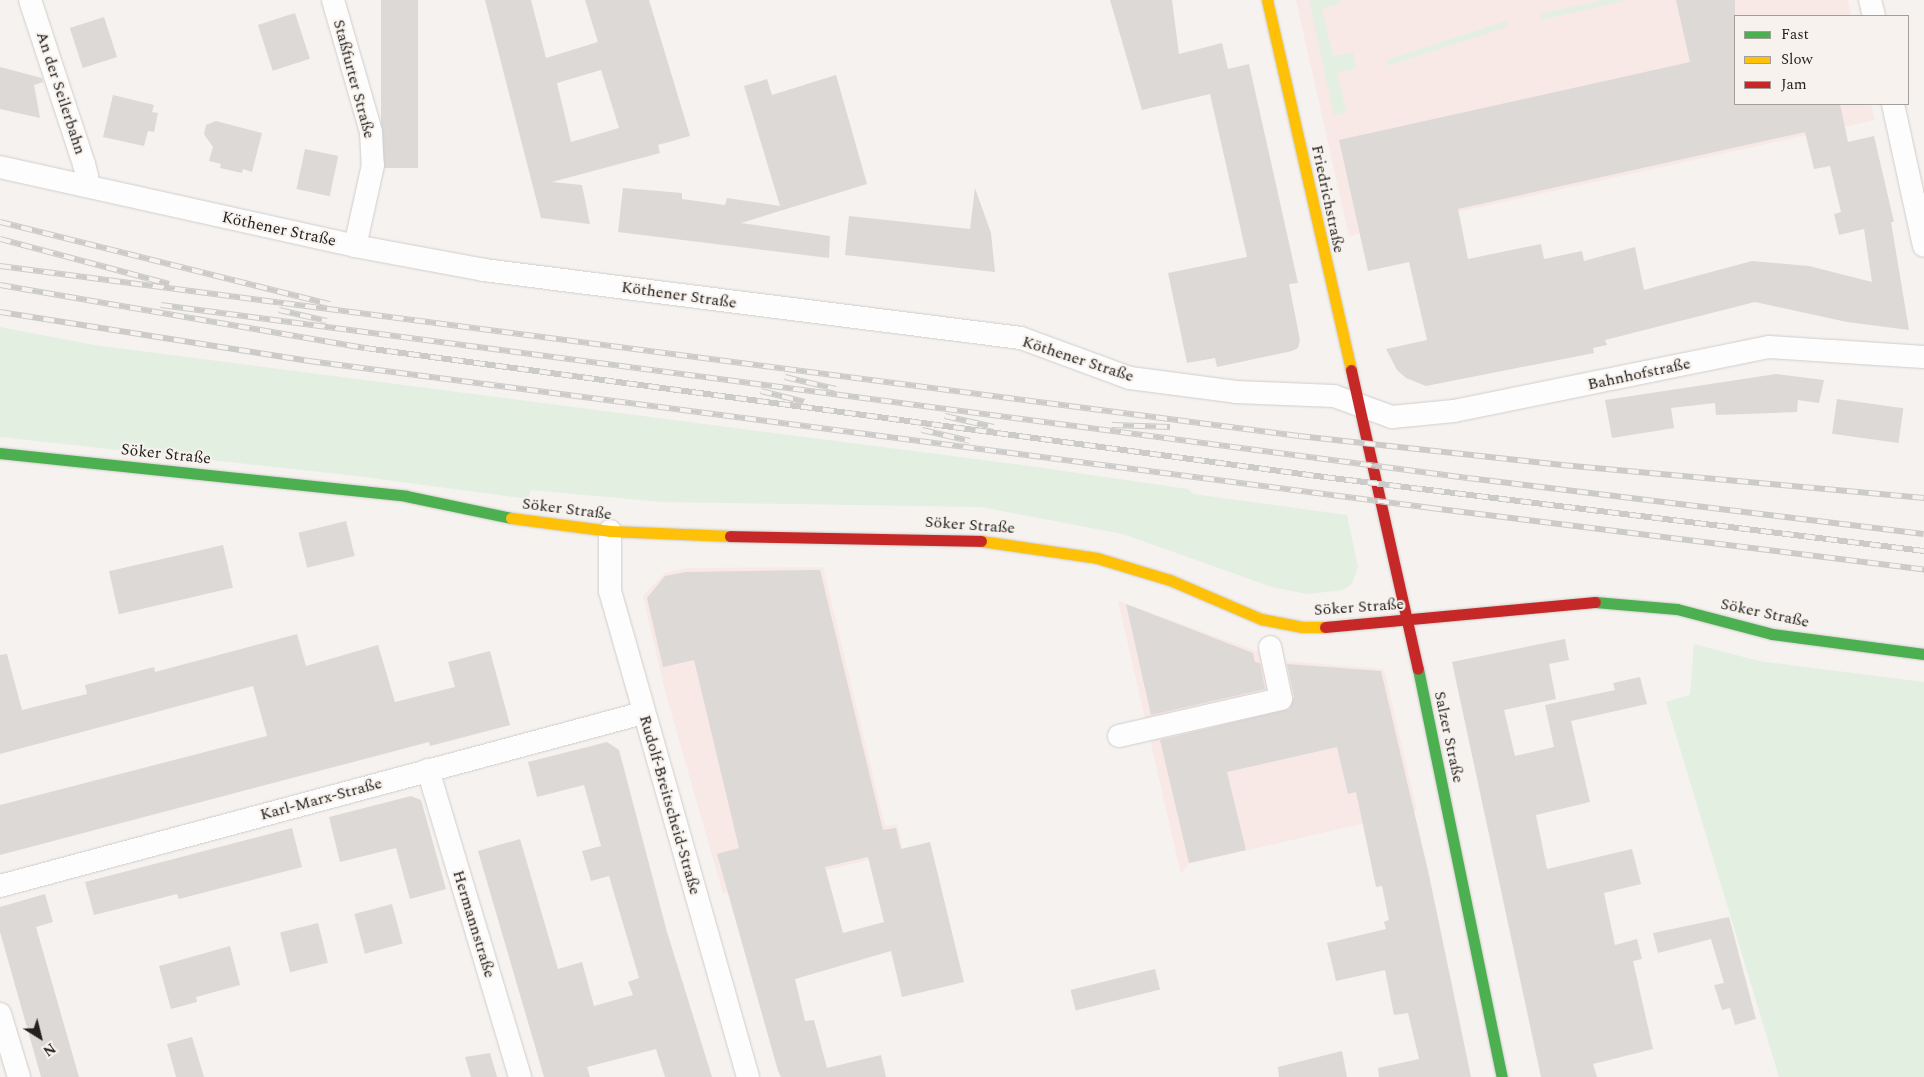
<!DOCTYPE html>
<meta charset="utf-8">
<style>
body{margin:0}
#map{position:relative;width:1924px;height:1077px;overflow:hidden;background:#f5f2ef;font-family:Spectral,serif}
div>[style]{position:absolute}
.commercial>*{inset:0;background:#f9e9e6}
.green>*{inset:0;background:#e3efe0;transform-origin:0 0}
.building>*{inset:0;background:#dcd9d7;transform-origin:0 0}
.roads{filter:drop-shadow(0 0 1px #d0cecc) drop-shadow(0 0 1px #d0cecc)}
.street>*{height:22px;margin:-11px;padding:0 11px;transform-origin:11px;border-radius:11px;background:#fefdfd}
.fast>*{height:11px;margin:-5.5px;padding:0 5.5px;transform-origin:5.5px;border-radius:5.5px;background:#4caf50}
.slow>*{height:11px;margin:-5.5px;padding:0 5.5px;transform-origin:5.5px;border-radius:5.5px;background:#ffc107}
.jam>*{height:11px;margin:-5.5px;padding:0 5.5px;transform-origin:5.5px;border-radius:5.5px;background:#c62828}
.rail>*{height:5.5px;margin-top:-2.75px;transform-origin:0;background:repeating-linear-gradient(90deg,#f7f2ed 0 11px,#cbcbca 0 22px);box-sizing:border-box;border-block:1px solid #cbcbca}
span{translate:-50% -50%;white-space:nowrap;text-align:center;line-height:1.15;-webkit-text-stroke:4px #f7f2ed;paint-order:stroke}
.street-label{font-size:16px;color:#23211f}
.legend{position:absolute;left:1734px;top:15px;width:175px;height:90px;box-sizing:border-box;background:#f7f2ed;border:1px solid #a29e9b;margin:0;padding:6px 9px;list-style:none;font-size:15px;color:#23211f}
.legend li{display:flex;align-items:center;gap:10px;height:25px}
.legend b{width:25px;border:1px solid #a29e9b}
.north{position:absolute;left:15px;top:1012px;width:50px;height:50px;-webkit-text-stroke:4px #f7f2ed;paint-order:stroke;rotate:144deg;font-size:14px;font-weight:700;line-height:20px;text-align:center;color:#23211f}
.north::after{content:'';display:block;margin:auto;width:18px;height:22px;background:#23211f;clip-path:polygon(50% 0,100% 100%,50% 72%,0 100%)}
</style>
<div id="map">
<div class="commercial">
<i style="clip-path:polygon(1296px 0,1848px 0,1851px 16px,1735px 16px,1735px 104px,1871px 104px,1875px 120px,1349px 236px)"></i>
<i style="clip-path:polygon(823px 567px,885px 826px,897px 824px,903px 852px,723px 894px,665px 691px,643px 596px,665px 573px,687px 568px)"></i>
<i style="clip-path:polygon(1118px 601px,1284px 661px,1384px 669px,1417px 811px,1188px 864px,1181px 874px)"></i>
</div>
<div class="green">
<i style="clip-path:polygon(1309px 0,1340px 0,1341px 3px,1322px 8px,1333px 56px,1353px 52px,1356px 69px,1337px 73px,1346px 112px,1334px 115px)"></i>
<i style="clip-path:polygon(1603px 0,1627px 0,1541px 20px,1540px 14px)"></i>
<i style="left:1506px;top:21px;width:6px;height:126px;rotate:72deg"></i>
<i style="clip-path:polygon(0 327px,94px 345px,1029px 466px,1188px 489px,1193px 494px,1347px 515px,1358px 567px,1352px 584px,1343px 590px,1307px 594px,1272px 587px,1123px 534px,981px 507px,662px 502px,531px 490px,528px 499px,357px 476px,0 437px)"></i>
<i style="clip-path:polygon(1694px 644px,1759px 661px,1924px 682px,1924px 1077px,1779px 1077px,1666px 702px,1690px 695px)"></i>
</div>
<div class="building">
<i style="left:381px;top:0;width:37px;height:168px"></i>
<i style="clip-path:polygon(evenodd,485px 0,531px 0,546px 58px,598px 42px,585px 0,649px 0,690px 136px,658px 145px,660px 153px,552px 182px,582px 185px,590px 224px,541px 218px,485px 0,601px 70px,619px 128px,571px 142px,557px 83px,601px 70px)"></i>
<i style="clip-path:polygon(1110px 0,1172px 0,1179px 54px,1222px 43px,1228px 69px,1249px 64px,1298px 283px,1289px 284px,1300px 340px,1298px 348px,1292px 351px,1217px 367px,1215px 358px,1187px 363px,1168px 273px,1247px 257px,1210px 94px,1142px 110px)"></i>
<i style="clip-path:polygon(evenodd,1676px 0,1735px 0,1735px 104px,1840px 104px,1848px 142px,1874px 136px,1894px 222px,1891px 222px,1909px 330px,1847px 322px,1755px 302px,1605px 340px,1607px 345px,1593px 348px,1594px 353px,1426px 386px,1406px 378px,1397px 370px,1386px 349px,1427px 340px,1409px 262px,1368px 271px,1339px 140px,1690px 62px,1676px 0,1805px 132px,1814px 169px,1830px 166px,1841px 212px,1834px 214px,1839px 235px,1864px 229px,1872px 282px,1809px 266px,1752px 261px,1644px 290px,1635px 247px,1584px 261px,1582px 251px,1544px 259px,1541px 244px,1468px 259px,1458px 209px,1805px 132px)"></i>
<i style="left:295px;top:13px;width:48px;height:39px;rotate:72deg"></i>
<i style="left:104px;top:17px;width:42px;height:36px;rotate:72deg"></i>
<i style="clip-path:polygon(0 67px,42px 78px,43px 82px,34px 85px,40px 118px,0 109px)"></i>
<i style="clip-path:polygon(836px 75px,867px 184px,741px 223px,830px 236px,829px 258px,618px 232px,623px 188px,682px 193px,682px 199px,725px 205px,727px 198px,780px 206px,744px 86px,767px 79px,772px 95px)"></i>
<i style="clip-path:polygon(113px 95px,154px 105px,152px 112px,158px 113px,154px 132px,148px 131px,144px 146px,103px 137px)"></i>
<i style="clip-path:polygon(216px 121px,262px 133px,252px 172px,243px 169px,242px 173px,220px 168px,221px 164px,209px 161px,213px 147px,204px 134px,206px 125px)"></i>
<i style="left:305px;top:149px;width:34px;height:41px;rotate:12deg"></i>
<i style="clip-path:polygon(975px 188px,991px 233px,995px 272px,845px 255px,849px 216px,970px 229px)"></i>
<i style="clip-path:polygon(1776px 374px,1824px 380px,1819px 403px,1798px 400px,1797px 412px,1716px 415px,1715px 403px,1671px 408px,1674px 428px,1612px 438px,1605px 400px)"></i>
<i style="left:1837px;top:399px;width:67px;height:35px;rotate:8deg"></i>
<i style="left:346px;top:521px;width:36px;height:49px;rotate:76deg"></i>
<i style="left:223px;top:545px;width:44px;height:117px;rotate:77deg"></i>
<i style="clip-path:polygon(evenodd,820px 570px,883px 830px,896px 828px,901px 849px,930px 842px,964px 982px,902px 997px,891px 951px,795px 979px,805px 1021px,814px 1020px,827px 1068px,881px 1055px,886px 1077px,781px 1077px,778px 1071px,717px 854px,739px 848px,694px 660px,663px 667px,647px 598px,665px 576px,686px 572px,820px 570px,868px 857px,884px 922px,843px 933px,825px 867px,868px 857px)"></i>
<i style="clip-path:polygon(1126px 604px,1253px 653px,1255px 662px,1260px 663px,1265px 689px,1151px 715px)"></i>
<i style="clip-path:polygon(297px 634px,306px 666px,378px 645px,395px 702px,455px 687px,448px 662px,490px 651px,510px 725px,430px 746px,429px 742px,0 855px,0 805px,267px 736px,253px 686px,0 754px,0 655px,7px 654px,22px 710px,87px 694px,85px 685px,154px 667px,155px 672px)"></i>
<i style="clip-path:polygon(1565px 639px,1569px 660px,1549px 664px,1556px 699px,1504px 710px,1515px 756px,1554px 747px,1545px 705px,1615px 690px,1613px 683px,1640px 677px,1647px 704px,1571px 721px,1590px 802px,1536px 815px,1547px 869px,1632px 849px,1641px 884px,1604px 893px,1615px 945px,1637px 939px,1642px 959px,1633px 961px,1653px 1049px,1593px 1064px,1597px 1077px,1541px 1077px,1452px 662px)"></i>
<i style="clip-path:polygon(1287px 664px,1381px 671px,1429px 875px,1471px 1077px,1379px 1077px,1378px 1068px,1419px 1059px,1408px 1013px,1394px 1015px,1385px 970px,1336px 981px,1327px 943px,1386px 929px,1384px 922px,1389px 920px,1382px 886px,1376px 887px,1356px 792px,1348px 794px,1337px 747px,1227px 772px,1246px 850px,1189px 863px,1160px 740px,1289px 709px,1294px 697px)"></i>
<i style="clip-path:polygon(607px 742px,619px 750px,667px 932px,712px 1077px,665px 1077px,656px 1049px,587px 1067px,590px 1077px,544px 1077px,478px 851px,520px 839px,558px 969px,582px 962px,594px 1006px,633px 995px,628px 982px,639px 978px,609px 876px,591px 881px,582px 851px,601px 846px,584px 785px,537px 797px,528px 762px)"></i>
<i style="clip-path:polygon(411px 796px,421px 800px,446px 889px,410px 899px,396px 848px,340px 862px,329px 817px)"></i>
<i style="clip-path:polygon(292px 828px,302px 867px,179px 899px,177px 894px,94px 915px,85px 882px)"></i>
<i style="clip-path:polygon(45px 894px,53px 922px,36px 927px,79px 1077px,41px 1077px,0 932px,0 907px)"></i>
<i style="left:392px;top:904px;width:41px;height:39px;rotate:75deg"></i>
<i style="clip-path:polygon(1729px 917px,1756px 1019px,1735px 1025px,1730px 1008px,1722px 1010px,1714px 985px,1724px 983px,1711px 939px,1658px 953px,1653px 933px)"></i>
<i style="left:318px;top:923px;width:41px;height:39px;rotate:76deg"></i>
<i style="clip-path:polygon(230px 946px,240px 985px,196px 997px,197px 1002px,171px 1009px,159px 966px)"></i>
<i style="left:1155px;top:969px;width:21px;height:87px;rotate:76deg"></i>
<i style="clip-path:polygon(192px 1037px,204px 1077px,176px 1077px,167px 1044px)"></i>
<i style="clip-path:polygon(1342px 1051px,1347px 1077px,1279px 1077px,1278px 1067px)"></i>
<i style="clip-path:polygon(490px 1053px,497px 1077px,471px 1077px,465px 1057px)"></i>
</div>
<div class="roads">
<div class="street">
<i style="left:30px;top:0;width:173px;rotate:71.8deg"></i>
<i style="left:84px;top:164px;width:12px;rotate:76deg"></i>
<i style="left:87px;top:176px;width:10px;rotate:107deg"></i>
<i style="left:333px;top:0;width:137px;rotate:73.9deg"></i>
<i style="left:371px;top:132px;width:33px;rotate:87deg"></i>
<i style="left:373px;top:165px;width:83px;rotate:102.5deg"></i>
<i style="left:1870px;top:0;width:16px;rotate:76deg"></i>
<i style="left:1893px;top:104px;width:145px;rotate:77.7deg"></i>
<i style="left:0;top:167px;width:364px;rotate:12.5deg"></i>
<i style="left:355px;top:246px;width:131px;rotate:10.5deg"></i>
<i style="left:484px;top:270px;width:541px;rotate:7.22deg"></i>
<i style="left:1021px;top:338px;width:116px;rotate:20.2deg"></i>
<i style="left:1130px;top:378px;width:107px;rotate:7.5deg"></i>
<i style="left:1236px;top:392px;width:98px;rotate:2.3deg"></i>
<i style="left:1334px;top:396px;width:62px;rotate:19.9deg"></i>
<i style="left:1392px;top:417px;width:62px;rotate:-5.5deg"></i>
<i style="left:1454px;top:411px;width:321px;rotate:-11.5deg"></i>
<i style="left:1769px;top:347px;width:155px;rotate:3.7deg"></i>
<i style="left:610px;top:531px;width:60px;rotate:90deg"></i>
<i style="left:610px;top:591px;width:505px;rotate:74.15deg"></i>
<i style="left:1119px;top:736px;width:166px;rotate:-12.9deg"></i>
<i style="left:1281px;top:699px;width:53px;rotate:-101.9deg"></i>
<i style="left:428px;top:770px;width:320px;rotate:73.3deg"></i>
<i style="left:0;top:886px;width:666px;rotate:-15.06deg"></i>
<i style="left:0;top:1014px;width:66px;rotate:73.2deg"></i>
</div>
<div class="fast">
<i style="left:0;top:453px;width:408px;rotate:6deg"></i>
<i style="left:406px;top:496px;width:107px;rotate:11.8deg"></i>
<i style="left:1595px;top:602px;width:82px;rotate:4.9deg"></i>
<i style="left:1677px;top:609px;width:98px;rotate:14.7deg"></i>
<i style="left:1772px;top:634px;width:153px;rotate:7.5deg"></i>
<i style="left:1418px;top:669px;width:417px;rotate:78.4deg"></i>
</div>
<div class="slow">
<i style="left:1267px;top:0;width:379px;rotate:77.2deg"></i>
<i style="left:511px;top:518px;width:100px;rotate:7.5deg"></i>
<i style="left:610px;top:531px;width:120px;rotate:2.4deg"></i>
<i style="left:981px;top:541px;width:117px;rotate:8.3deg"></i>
<i style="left:1097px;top:558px;width:76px;rotate:16.8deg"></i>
<i style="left:1170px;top:580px;width:99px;rotate:23.2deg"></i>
<i style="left:1261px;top:619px;width:42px;rotate:11deg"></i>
<i style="left:1302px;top:627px;width:23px"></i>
</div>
<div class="jam">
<i style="left:1351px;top:370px;width:306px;rotate:77.4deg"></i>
<i style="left:730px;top:536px;width:251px;rotate:1.1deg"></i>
<i style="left:1325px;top:627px;width:271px;rotate:-5.3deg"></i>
</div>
</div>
<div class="rail">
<i style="left:0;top:222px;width:340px;rotate:14deg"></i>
<i style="left:0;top:239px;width:175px;rotate:14.9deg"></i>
<i style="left:0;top:266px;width:1310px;rotate:7.46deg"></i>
<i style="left:1299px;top:436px;width:265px;rotate:6.3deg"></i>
<i style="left:1562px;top:465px;width:364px;rotate:5.2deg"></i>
<i style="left:0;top:285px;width:370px;rotate:9.8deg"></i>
<i style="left:365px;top:348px;width:968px;rotate:7.66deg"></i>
<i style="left:1324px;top:477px;width:605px;rotate:7.03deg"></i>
<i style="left:161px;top:305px;width:1318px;rotate:7.54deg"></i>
<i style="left:1468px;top:478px;width:459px;rotate:7deg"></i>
<i style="left:279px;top:310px;width:49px;rotate:12.9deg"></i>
<i style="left:0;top:312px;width:313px;rotate:9deg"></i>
<i style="left:309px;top:361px;width:1132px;rotate:7.46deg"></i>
<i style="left:1431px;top:508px;width:497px;rotate:7.1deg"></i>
<i style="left:785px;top:377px;width:52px;rotate:13.2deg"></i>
<i style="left:761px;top:391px;width:45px;rotate:14deg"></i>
<i style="left:945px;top:416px;width:50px;rotate:12.7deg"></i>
<i style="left:1112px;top:425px;width:58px;rotate:2deg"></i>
<i style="left:922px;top:430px;width:49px;rotate:12.9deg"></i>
</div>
<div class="street-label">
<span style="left:354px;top:79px;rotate:75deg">Staßfurter Straße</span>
<span style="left:61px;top:93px;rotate:72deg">An der Seilerbahn</span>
<span style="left:1328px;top:199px;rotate:78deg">Friedrichstraße</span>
<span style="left:279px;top:229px;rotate:12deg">Köthener Straße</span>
<span style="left:679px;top:295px;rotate:8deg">Köthener Straße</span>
<span style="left:1078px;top:359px;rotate:18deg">Köthener Straße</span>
<span style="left:1639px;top:374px;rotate:-12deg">Bahnhofstraße</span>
<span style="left:166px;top:454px;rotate:6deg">Söker Straße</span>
<span style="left:567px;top:509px;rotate:7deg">Söker Straße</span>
<span style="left:970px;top:525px;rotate:4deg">Söker Straße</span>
<span style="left:1359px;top:607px;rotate:-4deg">Söker Straße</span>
<span style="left:1765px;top:613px;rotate:12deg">Söker Straße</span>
<span style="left:1449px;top:737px;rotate:78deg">Salzer Straße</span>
<span style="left:321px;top:799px;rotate:-15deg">Karl-Marx-Straße</span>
<span style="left:670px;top:805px;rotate:74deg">Rudolf-Breitscheid-Straße</span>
<span style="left:474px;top:924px;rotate:73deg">Hermannstraße</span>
</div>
<ul class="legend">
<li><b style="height:6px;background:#4caf50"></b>Fast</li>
<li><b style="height:6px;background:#ffc107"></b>Slow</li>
<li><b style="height:6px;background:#c62828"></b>Jam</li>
</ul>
<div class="north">N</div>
</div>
